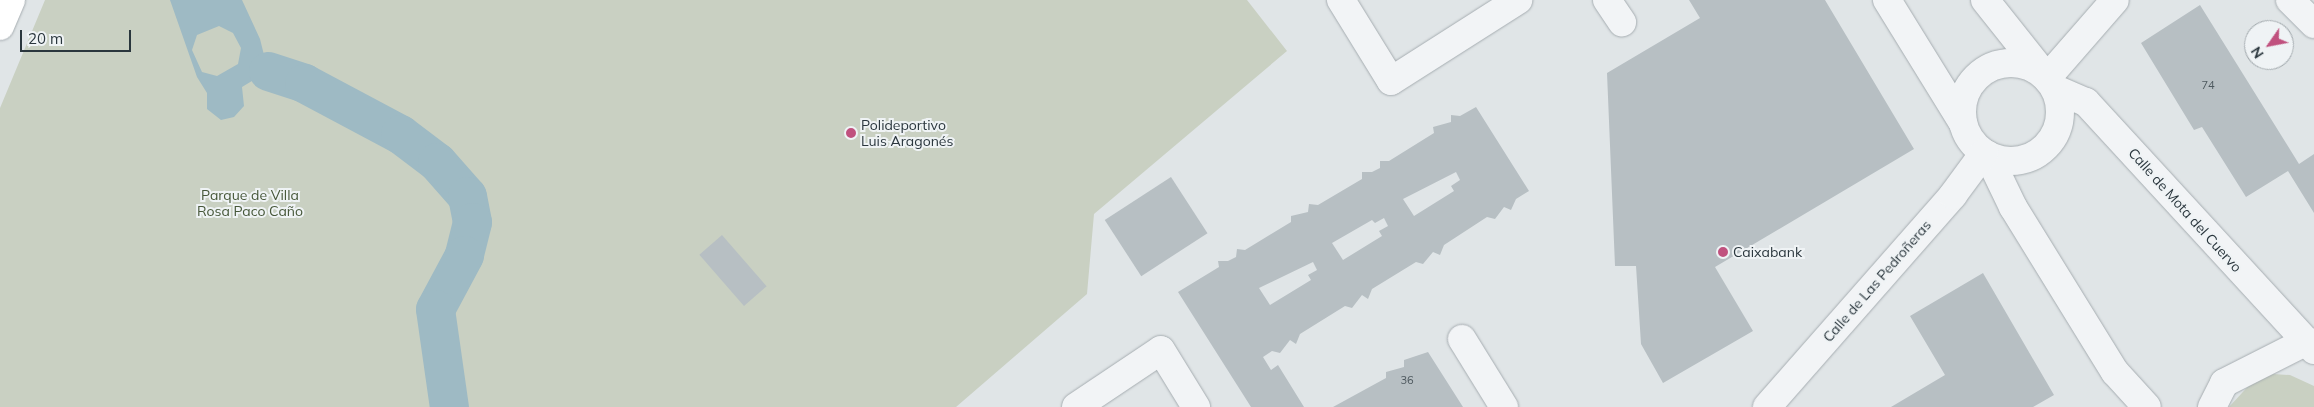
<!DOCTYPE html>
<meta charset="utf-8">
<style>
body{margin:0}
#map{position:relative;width:2314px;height:407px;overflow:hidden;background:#e0e5e7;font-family:Mulish,sans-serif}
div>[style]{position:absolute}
.green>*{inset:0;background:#c9d0c2}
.water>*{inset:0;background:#9ebac4}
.canal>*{height:39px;margin:-19.5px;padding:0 19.5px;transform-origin:19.5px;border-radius:19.5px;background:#9ebac4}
.building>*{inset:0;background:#b7bfc3;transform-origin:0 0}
.roads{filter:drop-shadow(0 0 1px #a6adb1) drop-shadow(0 0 1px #a6adb1)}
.street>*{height:28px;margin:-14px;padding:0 14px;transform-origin:14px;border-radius:14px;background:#f2f4f6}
.street>.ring{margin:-14px;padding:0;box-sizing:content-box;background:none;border:28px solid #f2f4f6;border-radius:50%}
.highway>*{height:28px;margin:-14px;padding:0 14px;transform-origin:14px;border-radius:14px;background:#fff}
.dots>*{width:14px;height:14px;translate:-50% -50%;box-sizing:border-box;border:2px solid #eff3f5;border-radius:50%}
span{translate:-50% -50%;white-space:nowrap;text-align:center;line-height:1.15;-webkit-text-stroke:4px #eff3f5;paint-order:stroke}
.number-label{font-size:11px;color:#4d585e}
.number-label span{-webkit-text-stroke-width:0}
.poi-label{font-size:14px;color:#2a363d}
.left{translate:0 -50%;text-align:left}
.park-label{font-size:14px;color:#465739}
.street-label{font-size:14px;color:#2a363d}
.north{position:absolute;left:2244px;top:20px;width:50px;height:50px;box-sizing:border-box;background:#eff3f5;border:1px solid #a0a7ab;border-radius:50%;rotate:237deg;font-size:14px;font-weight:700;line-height:20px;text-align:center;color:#2a363d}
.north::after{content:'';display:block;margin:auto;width:18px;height:22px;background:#c0517e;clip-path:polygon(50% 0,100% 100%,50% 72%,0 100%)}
.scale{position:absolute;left:20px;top:30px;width:111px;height:22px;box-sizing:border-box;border:2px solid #2a363d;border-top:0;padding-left:6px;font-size:15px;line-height:18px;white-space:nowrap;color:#2a363d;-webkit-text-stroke:4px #eff3f5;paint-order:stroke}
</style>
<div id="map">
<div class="green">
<i style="clip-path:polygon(45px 0,1247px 0,1287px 51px,1094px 214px,1087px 294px,956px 407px,0 407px,0 108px)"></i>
<i style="clip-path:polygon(2273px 374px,2290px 375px,2314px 386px,2314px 407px,2229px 407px,2254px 380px)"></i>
</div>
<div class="water">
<i style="clip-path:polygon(evenodd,170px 0,242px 0,260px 39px,268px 71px,242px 87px,244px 106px,234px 117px,221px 120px,207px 109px,207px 93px,197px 77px,170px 0,219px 26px,233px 33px,241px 48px,238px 64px,217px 76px,202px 72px,192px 50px,197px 35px,219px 26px)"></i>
</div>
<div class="canal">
<i style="left:268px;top:71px;width:38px;rotate:18deg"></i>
<i style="left:304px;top:83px;width:109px;rotate:28deg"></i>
<i style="left:400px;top:134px;width:46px;rotate:37.1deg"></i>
<i style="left:437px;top:162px;width:45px;rotate:48.6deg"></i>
<i style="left:467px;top:196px;width:26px;rotate:79deg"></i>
<i style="left:472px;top:222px;width:34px;rotate:104deg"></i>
<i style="left:464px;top:255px;width:61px;rotate:118.2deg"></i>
<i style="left:435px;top:309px;width:99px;rotate:81.9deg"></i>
</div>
<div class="building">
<i style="clip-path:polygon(1689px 0,1825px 0,1914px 149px,1715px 267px,1753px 331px,1663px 383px,1641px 344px,1636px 266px,1615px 266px,1607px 73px,1700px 18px)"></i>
<i style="clip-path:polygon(2200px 5px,2299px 164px,2314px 154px,2314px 213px,2288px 171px,2246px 197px,2202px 127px,2194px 130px,2141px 43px)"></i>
<i style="clip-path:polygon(evenodd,1476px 107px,1529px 191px,1516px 199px,1511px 210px,1504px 207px,1495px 219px,1487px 217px,1444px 245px,1440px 255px,1433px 252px,1423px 264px,1416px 262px,1372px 289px,1368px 299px,1362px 295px,1352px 308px,1345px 306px,1300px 334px,1296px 344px,1290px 340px,1280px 353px,1272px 351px,1263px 357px,1271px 370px,1278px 365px,1304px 407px,1251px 407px,1178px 292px,1219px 267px,1218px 261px,1228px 261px,1236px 257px,1237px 249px,1245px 250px,1291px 222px,1291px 216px,1308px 212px,1309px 204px,1318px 205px,1362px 179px,1362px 172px,1372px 172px,1380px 168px,1380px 161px,1389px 161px,1434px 133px,1433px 127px,1451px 122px,1451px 115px,1460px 116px,1476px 107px,1456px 172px,1460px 180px,1451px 186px,1454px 191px,1414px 216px,1403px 199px,1456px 172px,1476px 107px,1384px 218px,1388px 226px,1379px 231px,1382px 236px,1343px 260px,1332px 243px,1372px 220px,1375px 223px,1384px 218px,1476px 107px,1313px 262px,1317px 270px,1308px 275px,1311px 280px,1270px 305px,1259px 288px,1313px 262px)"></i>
<i style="left:1171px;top:177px;width:67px;height:79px;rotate:57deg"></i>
<i style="left:722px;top:235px;width:68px;height:30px;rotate:49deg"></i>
<i style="clip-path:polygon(1983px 273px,2054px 395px,2033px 407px,1891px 407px,1945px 375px,1910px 316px)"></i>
<i style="clip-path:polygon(1428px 352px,1463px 407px,1333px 407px,1386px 378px,1386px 372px,1404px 367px,1404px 360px)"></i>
</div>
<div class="roads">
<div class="street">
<i style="left:1341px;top:0;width:95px;rotate:58.3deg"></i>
<i style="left:1391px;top:81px;width:151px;rotate:-32.5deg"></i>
<i style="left:1607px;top:0;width:27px;rotate:56deg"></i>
<i style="left:1887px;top:0;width:145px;rotate:58.3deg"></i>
<i style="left:1985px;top:0;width:93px;rotate:51.5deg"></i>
<i style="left:2290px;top:0;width:34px;rotate:45deg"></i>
<i class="ring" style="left:1962px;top:63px;width:70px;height:70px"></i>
<i style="left:2047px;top:78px;width:103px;rotate:-48.9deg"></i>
<i style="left:2055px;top:89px;width:34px;rotate:23deg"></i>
<i style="left:2086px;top:102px;width:337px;rotate:47.4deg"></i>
<i style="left:1988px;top:155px;width:58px;rotate:64.3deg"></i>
<i style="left:2013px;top:207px;width:194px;rotate:58.3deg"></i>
<i style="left:2115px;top:372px;width:47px;rotate:47.6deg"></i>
<i style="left:1462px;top:339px;width:80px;rotate:58.3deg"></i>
<i style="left:1076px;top:407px;width:102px;rotate:-33.8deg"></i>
<i style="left:1161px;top:350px;width:67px;rotate:58.4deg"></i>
<i style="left:1767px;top:407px;width:282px;rotate:-48.7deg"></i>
<i style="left:1953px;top:195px;width:52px;rotate:-53.6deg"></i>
<i style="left:2212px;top:407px;width:27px;rotate:-63deg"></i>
<i style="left:2224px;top:383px;width:93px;rotate:-26.8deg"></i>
</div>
<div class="highway">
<i style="left:0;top:26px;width:28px;rotate:-67deg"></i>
</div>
</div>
<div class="dots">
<i style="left:851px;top:133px;background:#c0517e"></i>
<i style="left:1723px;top:252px;background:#c0517e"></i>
</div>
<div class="number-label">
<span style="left:2208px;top:85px">74</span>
<span style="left:1407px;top:380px">36</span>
</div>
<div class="poi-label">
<span class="left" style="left:861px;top:133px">Polideportivo<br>Luis Aragonés</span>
<span class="left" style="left:1733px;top:252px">Caixabank</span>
</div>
<div class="park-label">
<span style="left:250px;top:203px">Parque de Villa<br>Rosa Paco Caño</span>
</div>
<div class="street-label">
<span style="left:2185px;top:210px;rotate:48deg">Calle de Mota del Cuervo</span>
<span style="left:1877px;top:281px;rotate:-49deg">Calle de Las Pedroñeras</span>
</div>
<div class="north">N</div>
<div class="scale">20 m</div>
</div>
